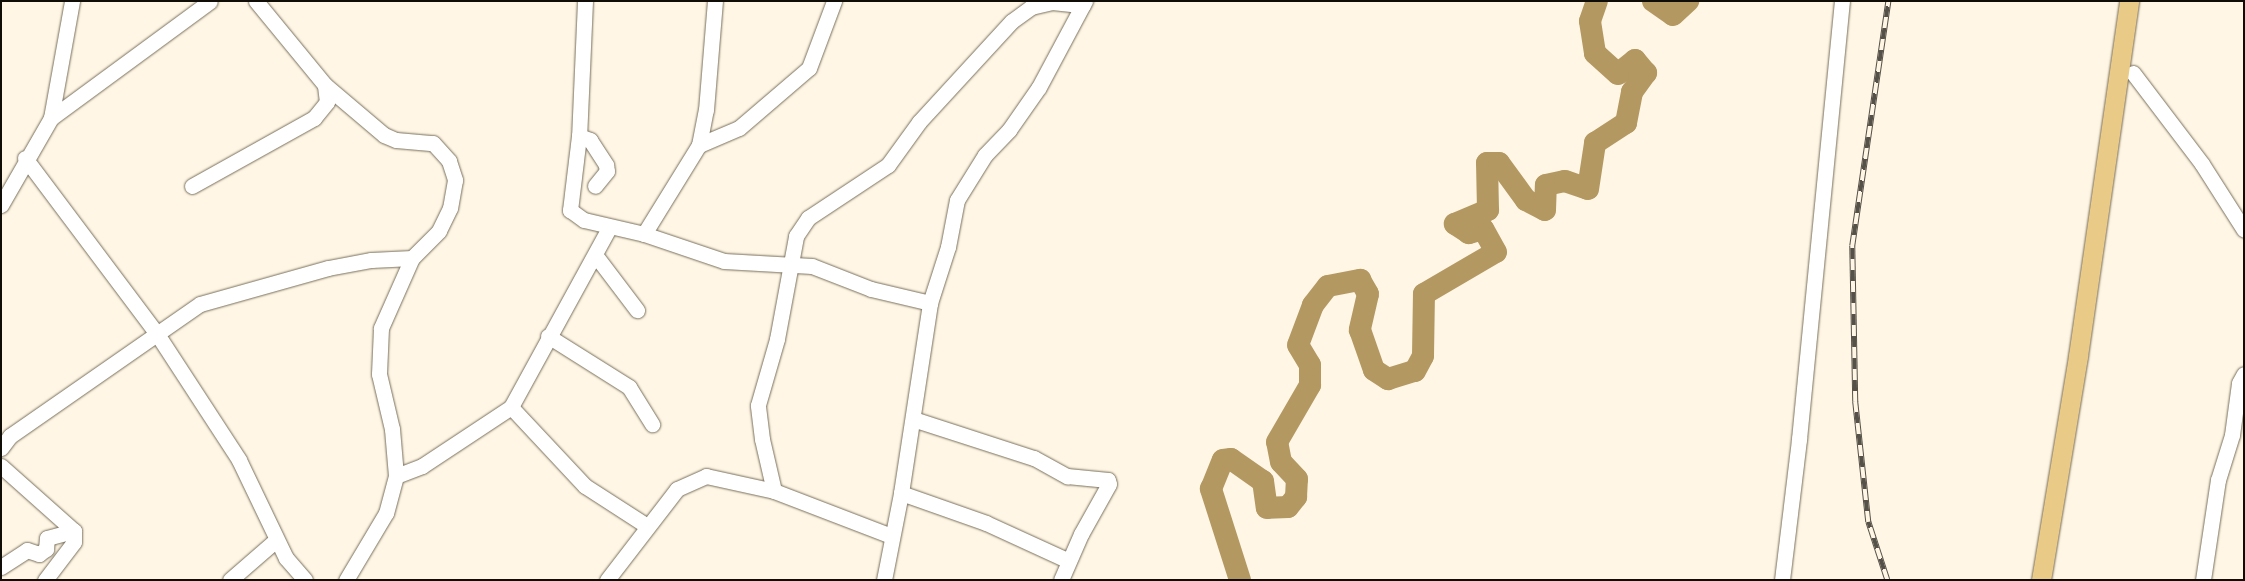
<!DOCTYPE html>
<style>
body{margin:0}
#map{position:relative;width:2245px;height:581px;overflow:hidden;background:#fff6e5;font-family:Roboto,sans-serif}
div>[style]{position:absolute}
.river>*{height:22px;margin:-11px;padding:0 11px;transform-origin:11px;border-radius:11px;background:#b49861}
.roads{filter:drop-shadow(0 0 1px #786e5b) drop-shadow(0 0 1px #786e5b)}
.minor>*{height:15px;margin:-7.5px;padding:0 7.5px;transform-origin:7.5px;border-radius:7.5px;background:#fff}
.major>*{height:19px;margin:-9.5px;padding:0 9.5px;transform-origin:9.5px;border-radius:9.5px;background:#e9ca86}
.rail>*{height:5.5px;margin-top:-2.75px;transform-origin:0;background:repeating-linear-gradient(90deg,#fff6e5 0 11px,#565148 0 22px);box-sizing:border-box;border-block:1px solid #565148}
span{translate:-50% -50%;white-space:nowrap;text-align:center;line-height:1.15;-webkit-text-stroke:4px #fff6e5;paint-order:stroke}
.frame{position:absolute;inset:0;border:2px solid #100c06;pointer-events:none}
</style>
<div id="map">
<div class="river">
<i style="left:1653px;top:1px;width:24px;rotate:35deg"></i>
<i style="left:1673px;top:15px;width:21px;rotate:-43deg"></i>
<i style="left:1240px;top:580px;width:96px;rotate:-107.7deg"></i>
<i style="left:1211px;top:489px;width:31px;rotate:-68deg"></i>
<i style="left:1223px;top:460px;width:8px;rotate:-7deg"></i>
<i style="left:1231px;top:459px;width:39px;rotate:35deg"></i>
<i style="left:1263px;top:481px;width:27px;rotate:82deg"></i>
<i style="left:1267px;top:508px;width:21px;rotate:-3deg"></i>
<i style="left:1288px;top:507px;width:13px;rotate:-51deg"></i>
<i style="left:1296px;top:497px;width:18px;rotate:-87deg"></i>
<i style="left:1297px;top:479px;width:23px;rotate:-133deg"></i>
<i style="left:1281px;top:462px;width:20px;rotate:-101deg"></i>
<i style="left:1277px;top:442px;width:66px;rotate:-59.9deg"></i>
<i style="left:1310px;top:385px;width:20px;rotate:-90deg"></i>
<i style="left:1310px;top:365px;width:23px;rotate:-121deg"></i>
<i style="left:1298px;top:345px;width:43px;rotate:-69.4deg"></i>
<i style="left:1313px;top:305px;width:24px;rotate:-52deg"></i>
<i style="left:1328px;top:286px;width:33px;rotate:-11deg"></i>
<i style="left:1360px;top:280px;width:16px;rotate:60deg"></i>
<i style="left:1368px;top:294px;width:37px;rotate:103deg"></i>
<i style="left:1360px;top:330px;width:42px;rotate:70.7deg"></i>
<i style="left:1374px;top:370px;width:17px;rotate:33deg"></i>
<i style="left:1388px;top:379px;width:28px;rotate:-17deg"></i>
<i style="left:1415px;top:371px;width:17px;rotate:-62deg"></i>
<i style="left:1423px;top:356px;width:62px;rotate:-89.1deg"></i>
<i style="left:1424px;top:294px;width:83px;rotate:-30.3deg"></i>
<i style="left:1496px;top:252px;width:26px;rotate:-119deg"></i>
<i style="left:1483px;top:229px;width:15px;rotate:164deg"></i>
<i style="left:1469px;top:233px;width:17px;rotate:-147deg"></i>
<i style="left:1455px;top:224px;width:36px;rotate:-23deg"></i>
<i style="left:1488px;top:210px;width:47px;rotate:-91.2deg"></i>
<i style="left:1487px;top:163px;width:12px"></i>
<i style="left:1499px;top:163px;width:46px;rotate:53.9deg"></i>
<i style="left:1526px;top:200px;width:21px;rotate:28deg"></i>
<i style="left:1545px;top:210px;width:25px;rotate:-88deg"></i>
<i style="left:1546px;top:185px;width:19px;rotate:-12deg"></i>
<i style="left:1565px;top:181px;width:24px;rotate:19deg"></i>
<i style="left:1588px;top:189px;width:47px;rotate:-81.3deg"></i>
<i style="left:1595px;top:143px;width:37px;rotate:-33deg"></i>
<i style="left:1626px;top:123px;width:32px;rotate:-79deg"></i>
<i style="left:1632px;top:92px;width:24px;rotate:-54deg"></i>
<i style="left:1646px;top:73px;width:17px;rotate:-130deg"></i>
<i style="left:1635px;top:60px;width:22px;rotate:141deg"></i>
<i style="left:1618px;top:74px;width:31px;rotate:-138deg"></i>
<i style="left:1595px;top:53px;width:32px;rotate:-99deg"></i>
<i style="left:1590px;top:21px;width:21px;rotate:-71deg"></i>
</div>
<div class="roads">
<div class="minor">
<i style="left:256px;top:1px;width:109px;rotate:50.6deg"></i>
<i style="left:325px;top:85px;width:77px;rotate:40.3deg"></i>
<i style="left:384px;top:135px;width:13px;rotate:23deg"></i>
<i style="left:396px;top:140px;width:37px;rotate:5deg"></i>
<i style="left:433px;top:143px;width:24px;rotate:48deg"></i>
<i style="left:449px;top:161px;width:20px;rotate:72deg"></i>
<i style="left:455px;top:180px;width:28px;rotate:100deg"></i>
<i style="left:450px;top:208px;width:25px;rotate:116deg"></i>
<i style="left:439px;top:231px;width:38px;rotate:135deg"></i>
<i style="left:412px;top:258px;width:77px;rotate:113.9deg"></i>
<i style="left:381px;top:328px;width:46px;rotate:92.5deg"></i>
<i style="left:379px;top:374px;width:57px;rotate:76.7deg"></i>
<i style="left:392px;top:429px;width:47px;rotate:85.1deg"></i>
<i style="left:396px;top:476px;width:38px;rotate:105deg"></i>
<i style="left:386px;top:513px;width:78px;rotate:120.8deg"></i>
<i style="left:585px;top:1px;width:135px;rotate:92.5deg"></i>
<i style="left:579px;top:136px;width:75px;rotate:96.9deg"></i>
<i style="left:570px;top:210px;width:17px;rotate:36deg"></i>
<i style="left:584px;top:220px;width:62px;rotate:13.1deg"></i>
<i style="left:644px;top:234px;width:84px;rotate:18.6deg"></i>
<i style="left:724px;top:261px;width:88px;rotate:3.3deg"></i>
<i style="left:812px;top:266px;width:63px;rotate:21.3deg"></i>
<i style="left:871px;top:289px;width:61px;rotate:13.3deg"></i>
<i style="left:2133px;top:73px;width:114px;rotate:52.8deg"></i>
<i style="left:2202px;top:164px;width:78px;rotate:57.5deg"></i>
<i style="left:51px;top:118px;width:119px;rotate:-79.8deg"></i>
<i style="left:579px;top:136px;width:12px;rotate:20deg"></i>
<i style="left:590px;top:140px;width:30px;rotate:57deg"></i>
<i style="left:606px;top:165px;width:6px;rotate:81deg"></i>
<i style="left:607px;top:171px;width:19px;rotate:129deg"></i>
<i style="left:699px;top:145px;width:43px;rotate:-23deg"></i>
<i style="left:739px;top:128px;width:92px;rotate:-40.6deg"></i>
<i style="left:809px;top:68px;width:72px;rotate:-69.5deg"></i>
<i style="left:25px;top:158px;width:220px;rotate:53.1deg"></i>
<i style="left:157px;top:334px;width:150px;rotate:56.9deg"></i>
<i style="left:239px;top:460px;width:109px;rotate:64.4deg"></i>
<i style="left:286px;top:558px;width:29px;rotate:49deg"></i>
<i style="left:192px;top:186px;width:140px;rotate:-29.1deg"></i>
<i style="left:314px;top:118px;width:21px;rotate:-51deg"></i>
<i style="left:327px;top:102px;width:17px;rotate:-97deg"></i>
<i style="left:1px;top:205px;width:100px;rotate:-60.1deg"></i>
<i style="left:51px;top:118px;width:197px;rotate:-36.3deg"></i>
<i style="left:644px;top:234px;width:105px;rotate:-58.3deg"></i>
<i style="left:699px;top:145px;width:36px;rotate:-79deg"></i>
<i style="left:706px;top:110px;width:109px;rotate:-85.3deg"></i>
<i style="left:596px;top:256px;width:68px;rotate:52.8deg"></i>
<i style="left:548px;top:336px;width:96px;rotate:32.2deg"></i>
<i style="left:629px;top:387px;width:44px;rotate:58.1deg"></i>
<i style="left:511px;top:407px;width:108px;rotate:46.9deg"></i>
<i style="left:585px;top:486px;width:74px;rotate:32.8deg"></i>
<i style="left:913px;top:419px;width:127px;rotate:17.9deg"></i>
<i style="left:1034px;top:458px;width:38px;rotate:29deg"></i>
<i style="left:1067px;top:476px;width:41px;rotate:5.6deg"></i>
<i style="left:1108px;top:480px;width:4px;rotate:76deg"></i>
<i style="left:1109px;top:484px;width:57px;rotate:119.2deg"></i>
<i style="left:1081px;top:534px;width:50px;rotate:113.5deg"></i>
<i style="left:1px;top:448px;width:15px;rotate:-53deg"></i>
<i style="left:10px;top:436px;width:231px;rotate:-34.8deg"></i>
<i style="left:200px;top:304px;width:133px;rotate:-15.7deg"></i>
<i style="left:328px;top:268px;width:44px;rotate:-10.5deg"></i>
<i style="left:371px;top:260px;width:41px;rotate:-2.8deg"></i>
<i style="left:1px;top:466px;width:98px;rotate:41.7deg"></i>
<i style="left:74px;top:531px;width:11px;rotate:90deg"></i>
<i style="left:74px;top:542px;width:48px;rotate:127.3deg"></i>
<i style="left:396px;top:476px;width:28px;rotate:-21deg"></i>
<i style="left:422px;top:466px;width:107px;rotate:-33.5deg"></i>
<i style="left:511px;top:407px;width:204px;rotate:-61.3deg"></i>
<i style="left:774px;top:491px;width:53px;rotate:-103deg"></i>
<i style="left:762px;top:439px;width:34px;rotate:-97deg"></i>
<i style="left:758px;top:405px;width:69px;rotate:-73.9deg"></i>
<i style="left:777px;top:339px;width:105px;rotate:-79.5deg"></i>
<i style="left:796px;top:236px;width:22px;rotate:-56deg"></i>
<i style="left:808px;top:218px;width:96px;rotate:-33.5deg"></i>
<i style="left:888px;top:165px;width:53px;rotate:-54.2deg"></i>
<i style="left:919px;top:122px;width:137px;rotate:-47.4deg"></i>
<i style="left:1012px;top:21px;width:24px;rotate:-36deg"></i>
<i style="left:1031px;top:7px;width:22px;rotate:-13deg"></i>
<i style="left:1052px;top:2px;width:31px;rotate:6deg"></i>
<i style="left:901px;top:493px;width:90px;rotate:19.4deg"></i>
<i style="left:986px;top:523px;width:91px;rotate:24.6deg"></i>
<i style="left:1px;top:567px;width:31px;rotate:-33deg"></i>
<i style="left:27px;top:550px;width:13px;rotate:18deg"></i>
<i style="left:39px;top:554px;width:9px;rotate:-36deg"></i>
<i style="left:46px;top:549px;width:11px;rotate:-85deg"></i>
<i style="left:47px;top:538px;width:28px;rotate:-15deg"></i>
<i style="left:230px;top:580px;width:61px;rotate:-41deg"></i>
<i style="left:607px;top:580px;width:115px;rotate:-52.4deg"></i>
<i style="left:677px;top:489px;width:32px;rotate:-24deg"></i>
<i style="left:706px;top:476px;width:70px;rotate:12.4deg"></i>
<i style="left:774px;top:491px;width:125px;rotate:21deg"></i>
<i style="left:884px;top:580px;width:89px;rotate:-78.9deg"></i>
<i style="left:901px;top:493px;width:192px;rotate:-81.3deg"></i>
<i style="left:930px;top:303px;width:59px;rotate:-72.2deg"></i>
<i style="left:948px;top:247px;width:48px;rotate:-79.2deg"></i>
<i style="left:957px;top:200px;width:53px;rotate:-58.1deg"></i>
<i style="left:985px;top:155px;width:35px;rotate:-46deg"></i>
<i style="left:1009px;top:130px;width:52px;rotate:-55.1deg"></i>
<i style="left:1039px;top:87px;width:98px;rotate:-61.9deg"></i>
<i style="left:1782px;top:580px;width:142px;rotate:-83.1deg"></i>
<i style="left:1799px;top:439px;width:440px;rotate:-84.4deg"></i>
<i style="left:2203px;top:580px;width:101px;rotate:-81.5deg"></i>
<i style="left:2218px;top:480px;width:47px;rotate:-72.7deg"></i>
<i style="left:2232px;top:435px;width:52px;rotate:-82.3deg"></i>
<i style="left:2239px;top:383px;width:10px;rotate:-61deg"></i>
</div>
<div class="major">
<i style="left:2041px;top:580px;width:227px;rotate:-80.6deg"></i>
<i style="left:2078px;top:356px;width:359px;rotate:-81.8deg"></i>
</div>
</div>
<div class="rail">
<i style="left:1887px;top:580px;width:61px;rotate:-108.1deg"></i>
<i style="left:1868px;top:522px;width:121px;rotate:-96.2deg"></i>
<i style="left:1855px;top:402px;width:156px;rotate:-91.1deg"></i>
<i style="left:1852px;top:246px;width:248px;rotate:-81.6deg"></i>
</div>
<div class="frame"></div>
</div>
